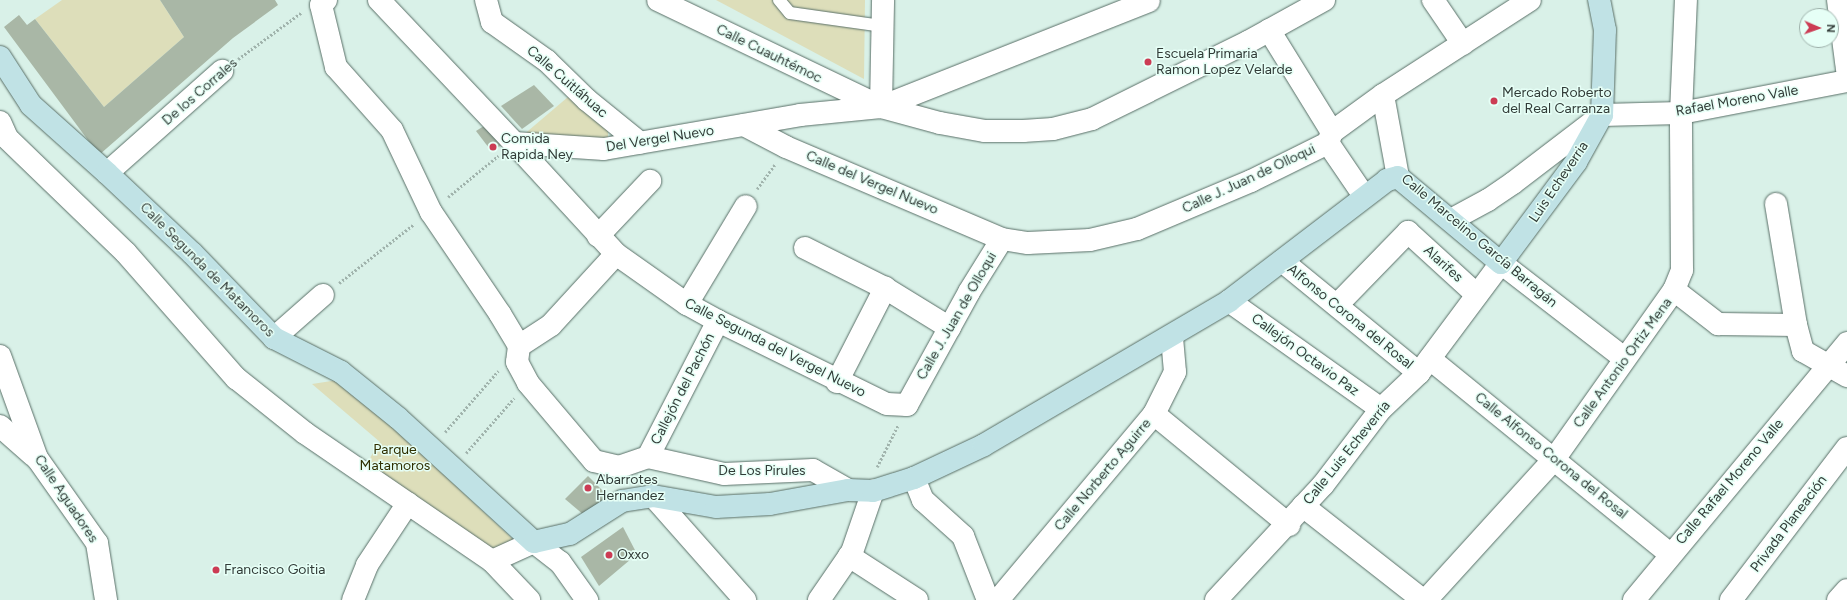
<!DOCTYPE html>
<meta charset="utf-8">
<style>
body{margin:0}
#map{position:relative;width:1847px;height:600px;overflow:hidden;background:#d9f1e8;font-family:Figtree,sans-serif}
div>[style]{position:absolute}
.green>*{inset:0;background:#dddeba}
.building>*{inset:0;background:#a9b7a6}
.path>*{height:2.5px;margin-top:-1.25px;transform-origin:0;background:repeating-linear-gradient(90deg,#a0b3ac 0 2px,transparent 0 4px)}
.roads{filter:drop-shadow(0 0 1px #596f67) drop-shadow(0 0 1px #596f67)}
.lane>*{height:12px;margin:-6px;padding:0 6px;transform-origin:6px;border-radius:6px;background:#fff}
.street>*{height:22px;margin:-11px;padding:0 11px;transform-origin:11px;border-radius:11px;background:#fff}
.secondary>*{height:22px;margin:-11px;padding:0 11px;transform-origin:11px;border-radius:11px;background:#c0e2e5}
.dots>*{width:11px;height:11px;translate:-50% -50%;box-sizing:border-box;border:2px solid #e6fff6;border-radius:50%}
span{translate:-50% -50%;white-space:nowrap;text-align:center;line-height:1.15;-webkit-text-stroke:3px #e6fff6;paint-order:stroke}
.street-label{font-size:14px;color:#313b37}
.poi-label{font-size:14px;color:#313b37}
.left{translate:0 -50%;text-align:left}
.park-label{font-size:14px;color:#2f2f00}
.north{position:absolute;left:1799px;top:8px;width:40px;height:40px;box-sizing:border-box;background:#e6fff6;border:1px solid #9eb1aa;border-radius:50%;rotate:92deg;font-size:11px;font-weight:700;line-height:16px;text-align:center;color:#313b37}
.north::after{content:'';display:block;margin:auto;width:14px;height:18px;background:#cc3c54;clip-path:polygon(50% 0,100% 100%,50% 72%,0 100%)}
</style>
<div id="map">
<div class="green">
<i style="clip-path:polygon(62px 0,160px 0,184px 37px,104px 107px,35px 19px)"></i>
<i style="clip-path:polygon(716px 0,865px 0,864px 79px)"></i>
<i style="clip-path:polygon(575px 91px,608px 121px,608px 141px,515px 142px)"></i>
<i style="clip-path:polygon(338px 380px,400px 434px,519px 545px,496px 555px,366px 464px,380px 442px,312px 384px)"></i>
</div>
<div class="building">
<i style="clip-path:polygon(160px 0,275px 0,278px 5px,233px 38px,99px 155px,4px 27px,19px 15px,27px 25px,35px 19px,104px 107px,184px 37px)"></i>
<i style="clip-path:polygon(534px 85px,554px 106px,522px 129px,501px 106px)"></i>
<i style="clip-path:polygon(487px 124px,504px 143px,492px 152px,476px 131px)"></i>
<i style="clip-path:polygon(588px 476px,614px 502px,591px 521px,565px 499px)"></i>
<i style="clip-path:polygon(623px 527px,637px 554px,599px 586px,581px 557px)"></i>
</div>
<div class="path">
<i style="left:238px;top:59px;width:79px;rotate:-36.3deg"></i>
<i style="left:757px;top:189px;width:31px;rotate:-54deg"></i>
<i style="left:448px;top:197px;width:65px;rotate:-39.4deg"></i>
<i style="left:339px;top:283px;width:95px;rotate:-38.2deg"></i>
<i style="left:445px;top:432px;width:81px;rotate:-49deg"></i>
<i style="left:466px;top:453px;width:73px;rotate:-48.9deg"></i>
<i style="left:877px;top:467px;width:47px;rotate:-63.4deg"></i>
</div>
<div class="roads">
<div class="lane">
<i style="left:779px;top:0;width:17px;rotate:50deg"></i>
<i style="left:790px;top:13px;width:94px;rotate:8deg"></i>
</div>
<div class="street">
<i style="left:326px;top:0;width:7px;rotate:135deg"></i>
<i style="left:321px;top:5px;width:64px;rotate:76.4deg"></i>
<i style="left:336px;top:67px;width:84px;rotate:48.4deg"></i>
<i style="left:392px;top:130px;width:91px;rotate:64.6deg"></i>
<i style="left:431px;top:212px;width:123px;rotate:55.9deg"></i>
<i style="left:500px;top:314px;width:37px;rotate:59deg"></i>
<i style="left:519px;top:346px;width:16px;rotate:97deg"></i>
<i style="left:517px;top:362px;width:24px;rotate:62deg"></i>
<i style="left:528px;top:383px;width:102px;rotate:49.8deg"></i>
<i style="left:594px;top:461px;width:26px;rotate:13deg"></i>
<i style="left:619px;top:467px;width:31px;rotate:-19deg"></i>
<i style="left:648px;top:457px;width:153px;rotate:-62.8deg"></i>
<i style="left:379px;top:0;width:197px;rotate:46.6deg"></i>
<i style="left:514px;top:143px;width:90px;rotate:3.8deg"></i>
<i style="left:604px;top:149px;width:199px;rotate:-9.8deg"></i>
<i style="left:800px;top:115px;width:81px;rotate:-5.6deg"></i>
<i style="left:881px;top:107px;width:288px;rotate:-21.6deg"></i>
<i style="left:486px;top:0;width:23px;rotate:75deg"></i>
<i style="left:492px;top:22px;width:67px;rotate:35.3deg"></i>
<i style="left:547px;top:61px;width:56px;rotate:44.3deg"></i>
<i style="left:587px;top:100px;width:68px;rotate:39.1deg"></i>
<i style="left:658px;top:0;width:247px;rotate:25.6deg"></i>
<i style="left:881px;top:107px;width:61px;rotate:15.2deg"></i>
<i style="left:940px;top:123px;width:46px;rotate:10.1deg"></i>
<i style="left:985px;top:131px;width:38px"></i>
<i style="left:1023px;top:131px;width:30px;rotate:-4deg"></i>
<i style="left:1053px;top:129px;width:40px;rotate:-14.4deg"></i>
<i style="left:1092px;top:119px;width:174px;rotate:-26.3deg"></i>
<i style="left:1248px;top:42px;width:87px;rotate:-28.9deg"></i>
<i style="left:1433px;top:0;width:53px;rotate:55.7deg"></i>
<i style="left:1838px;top:0;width:70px;rotate:82.6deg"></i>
<i style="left:1269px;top:30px;width:120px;rotate:58.3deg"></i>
<i style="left:1332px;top:132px;width:12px;rotate:110deg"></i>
<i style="left:1383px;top:95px;width:83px;rotate:79.6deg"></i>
<i style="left:881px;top:107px;width:107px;rotate:-88.9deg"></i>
<i style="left:0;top:122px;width:17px;rotate:66deg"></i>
<i style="left:7px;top:138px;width:165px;rotate:44deg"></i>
<i style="left:126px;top:253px;width:167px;rotate:48.7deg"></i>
<i style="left:236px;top:378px;width:88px;rotate:38.6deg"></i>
<i style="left:305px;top:433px;width:227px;rotate:34.4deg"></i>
<i style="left:492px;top:561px;width:54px;rotate:46.5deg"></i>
<i style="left:744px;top:125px;width:47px;rotate:27.6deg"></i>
<i style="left:786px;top:147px;width:235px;rotate:23.1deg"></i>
<i style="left:1002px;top:239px;width:26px;rotate:9deg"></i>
<i style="left:1028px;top:243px;width:62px;rotate:-2.8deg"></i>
<i style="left:1090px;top:240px;width:48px;rotate:-13.2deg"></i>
<i style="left:1137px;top:229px;width:124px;rotate:-22.8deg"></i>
<i style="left:1251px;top:181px;width:86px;rotate:-26.3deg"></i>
<i style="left:1332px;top:132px;width:63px;rotate:-36deg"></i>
<i style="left:1383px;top:95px;width:175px;rotate:-32.9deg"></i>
<i style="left:514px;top:143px;width:151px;rotate:47.4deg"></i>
<i style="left:616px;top:254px;width:87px;rotate:35.2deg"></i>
<i style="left:687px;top:304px;width:35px;rotate:29deg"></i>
<i style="left:718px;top:321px;width:188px;rotate:26.2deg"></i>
<i style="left:887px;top:404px;width:20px;rotate:3deg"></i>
<i style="left:907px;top:405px;width:129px;rotate:-61.2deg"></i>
<i style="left:969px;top:292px;width:62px;rotate:-58.1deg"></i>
<i style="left:1328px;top:143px;width:64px;rotate:55.8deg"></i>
<i style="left:107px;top:173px;width:154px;rotate:-41.6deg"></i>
<i style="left:1776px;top:204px;width:123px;rotate:80.6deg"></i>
<i style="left:1451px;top:220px;width:42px;rotate:-28.4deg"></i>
<i style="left:1488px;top:200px;width:30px;rotate:-34deg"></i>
<i style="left:1513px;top:183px;width:112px;rotate:-37.4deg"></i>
<i style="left:1602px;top:115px;width:79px;rotate:-1.5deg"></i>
<i style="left:1681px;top:113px;width:169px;rotate:-10.9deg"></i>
<i style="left:598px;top:236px;width:76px;rotate:-46.6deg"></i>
<i style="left:805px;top:248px;width:89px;rotate:26.6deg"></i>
<i style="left:885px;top:288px;width:76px;rotate:31.6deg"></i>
<i style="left:1282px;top:261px;width:177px;rotate:39.3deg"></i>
<i style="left:1674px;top:290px;width:56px;rotate:37.7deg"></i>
<i style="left:1718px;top:324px;width:78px;rotate:0.7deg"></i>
<i style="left:1796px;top:325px;width:27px;rotate:75deg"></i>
<i style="left:1803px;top:351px;width:51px;rotate:29.6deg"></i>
<i style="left:1229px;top:301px;width:186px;rotate:35.4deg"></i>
<i style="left:687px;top:304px;width:114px;rotate:-59deg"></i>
<i style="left:1337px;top:305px;width:102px;rotate:-45.8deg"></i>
<i style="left:1408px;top:232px;width:93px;rotate:42.4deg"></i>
<i style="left:274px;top:338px;width:65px;rotate:-41.3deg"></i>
<i style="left:519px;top:346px;width:38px;rotate:-33deg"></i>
<i style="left:551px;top:325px;width:96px;rotate:-47.5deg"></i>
<i style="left:0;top:356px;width:109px;rotate:70.1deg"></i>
<i style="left:37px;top:458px;width:104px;rotate:54.8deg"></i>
<i style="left:97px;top:543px;width:58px;rotate:81deg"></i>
<i style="left:1430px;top:359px;width:309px;rotate:39.1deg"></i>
<i style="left:837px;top:382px;width:106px;rotate:-62.9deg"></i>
<i style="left:1154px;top:414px;width:175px;rotate:39.4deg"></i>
<i style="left:0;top:426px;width:45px;rotate:41.4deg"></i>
<i style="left:648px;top:457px;width:78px;rotate:12.6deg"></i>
<i style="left:724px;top:474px;width:89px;rotate:-2.6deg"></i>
<i style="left:813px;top:470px;width:40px;rotate:29.7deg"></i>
<i style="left:914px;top:478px;width:24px;rotate:68deg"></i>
<i style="left:923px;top:500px;width:54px;rotate:42deg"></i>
<i style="left:963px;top:536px;width:69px;rotate:68.7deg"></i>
<i style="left:653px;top:496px;width:139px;rotate:48.5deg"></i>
<i style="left:1303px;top:506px;width:152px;rotate:38.1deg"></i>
<i style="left:849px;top:556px;width:81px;rotate:32.9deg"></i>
<i style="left:492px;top:561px;width:46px;rotate:-24.3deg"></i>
<i style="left:534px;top:542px;width:33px;rotate:38deg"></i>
<i style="left:560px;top:562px;width:47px;rotate:54.6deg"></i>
<i style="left:353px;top:600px;width:38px;rotate:-68deg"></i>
<i style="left:367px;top:565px;width:74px;rotate:-56.5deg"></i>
<i style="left:819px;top:600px;width:58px;rotate:-55.5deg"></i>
<i style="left:852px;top:552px;width:65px;rotate:-71deg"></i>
<i style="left:998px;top:600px;width:243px;rotate:-50deg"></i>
<i style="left:1154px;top:414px;width:47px;rotate:-63.4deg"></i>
<i style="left:1175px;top:372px;width:36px;rotate:-95deg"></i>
<i style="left:1216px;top:600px;width:157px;rotate:-47.1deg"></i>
<i style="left:1323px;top:485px;width:96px;rotate:-52.7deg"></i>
<i style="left:1381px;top:409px;width:52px;rotate:-43.5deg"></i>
<i style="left:1419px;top:373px;width:137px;rotate:-53.3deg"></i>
<i style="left:1501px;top:263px;width:155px;rotate:37.7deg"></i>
<i style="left:1426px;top:600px;width:192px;rotate:-47.7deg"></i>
<i style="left:1555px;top:458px;width:206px;rotate:-54.7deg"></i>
<i style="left:1674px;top:290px;width:22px;rotate:-68deg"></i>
<i style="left:1682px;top:270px;width:157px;rotate:-90.4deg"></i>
<i style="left:1681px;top:113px;width:113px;rotate:-87.5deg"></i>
<i style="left:1634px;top:600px;width:334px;rotate:-50.3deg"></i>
<i style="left:1731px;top:600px;width:191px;rotate:-52.7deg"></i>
<i style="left:1838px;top:600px;width:13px;rotate:-48deg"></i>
</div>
<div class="secondary">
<i style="left:0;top:57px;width:57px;rotate:57.1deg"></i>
<i style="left:31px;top:105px;width:102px;rotate:41.8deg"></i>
<i style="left:107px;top:173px;width:117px;rotate:43.3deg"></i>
<i style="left:192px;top:253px;width:118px;rotate:46deg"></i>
<i style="left:274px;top:338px;width:75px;rotate:26.9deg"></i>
<i style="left:341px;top:372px;width:73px;rotate:38.9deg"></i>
<i style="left:398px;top:418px;width:184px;rotate:42.4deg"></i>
<i style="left:534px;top:542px;width:37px;rotate:-13deg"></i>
<i style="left:570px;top:534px;width:62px;rotate:-32.4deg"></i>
<i style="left:622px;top:501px;width:31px;rotate:-9deg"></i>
<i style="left:653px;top:496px;width:64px;rotate:9.9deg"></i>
<i style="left:716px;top:507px;width:54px;rotate:-3.2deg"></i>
<i style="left:770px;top:504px;width:79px;rotate:-10.2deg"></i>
<i style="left:848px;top:490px;width:25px;rotate:2deg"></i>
<i style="left:873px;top:491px;width:43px;rotate:-17.6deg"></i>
<i style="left:914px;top:478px;width:77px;rotate:-25.2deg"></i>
<i style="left:984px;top:445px;width:284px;rotate:-30.4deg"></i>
<i style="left:1229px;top:301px;width:199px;rotate:-37.4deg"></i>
<i style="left:1387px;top:180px;width:11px;rotate:-15deg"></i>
<i style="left:1398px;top:177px;width:134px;rotate:39.9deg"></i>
<i style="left:1501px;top:263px;width:126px;rotate:-53.4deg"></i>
<i style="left:1576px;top:162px;width:54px;rotate:-61deg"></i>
<i style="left:1602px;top:115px;width:85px;rotate:-88deg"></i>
<i style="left:1605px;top:30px;width:31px;rotate:-101deg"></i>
</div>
</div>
<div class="dots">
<i style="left:1148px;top:62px;background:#cc3c54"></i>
<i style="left:1494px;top:101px;background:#cc3c54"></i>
<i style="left:493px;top:147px;background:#cc3c54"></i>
<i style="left:588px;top:488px;background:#cc3c54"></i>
<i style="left:609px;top:555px;background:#cc3c54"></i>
<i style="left:216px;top:570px;background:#cc3c54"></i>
</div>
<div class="street-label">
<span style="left:769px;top:54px;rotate:26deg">Calle Cuauhtémoc</span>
<span style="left:567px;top:82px;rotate:41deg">Calle Cuitláhuac</span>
<span style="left:200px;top:92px;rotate:-41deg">De los Corrales</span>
<span style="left:1737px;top:101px;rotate:-10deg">Rafael Moreno Valle</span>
<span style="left:660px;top:139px;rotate:-9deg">Del Vergel Nuevo</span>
<span style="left:1249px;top:179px;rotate:-25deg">Calle J. Juan de Olloqui</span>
<span style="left:1559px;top:182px;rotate:-56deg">Luis Echeverria</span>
<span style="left:872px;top:183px;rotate:23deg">Calle del Vergel Nuevo</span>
<span style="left:1479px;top:241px;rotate:40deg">Calle Marcelino García Barragán</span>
<span style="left:1443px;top:264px;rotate:42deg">Alarifes</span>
<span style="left:207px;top:270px;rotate:45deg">Calle Segunda de Matamoros</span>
<span style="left:957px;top:316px;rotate:-60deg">Calle J. Juan de Olloqui</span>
<span style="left:1350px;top:317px;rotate:39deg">Alfonso Corona del Rosal</span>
<span style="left:775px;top:348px;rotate:27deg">Calle Segunda del Vergel Nuevo</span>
<span style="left:1305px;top:355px;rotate:36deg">Callejón Octavio Paz</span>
<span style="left:1623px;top:363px;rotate:-54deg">Calle Antonio Ortiz Mena</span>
<span style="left:683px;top:389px;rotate:-63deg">Callejón del Pachón</span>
<span style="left:1347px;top:453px;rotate:-51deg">Calle Luis Echeverría</span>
<span style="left:1551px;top:456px;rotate:39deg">Calle Alfonso Corona del Rosal</span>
<span style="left:762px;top:471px">De Los Pirules</span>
<span style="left:1103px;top:475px;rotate:-50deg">Calle Norberto Aguirre</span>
<span style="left:1730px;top:482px;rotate:-50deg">Calle Rafael Moreno Valle</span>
<span style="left:66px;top:499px;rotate:56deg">Calle Aguadores</span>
<span style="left:1789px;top:524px;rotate:-53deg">Privada Planeación</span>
</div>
<div class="poi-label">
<span class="left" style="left:1156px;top:62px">Escuela Primaria<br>Ramon Lopez Velarde</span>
<span class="left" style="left:1502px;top:101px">Mercado Roberto<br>del Real Carranza</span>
<span class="left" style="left:501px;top:147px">Comida<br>Rapida Ney</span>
<span class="left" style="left:596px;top:488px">Abarrotes<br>Hernandez</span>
<span class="left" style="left:617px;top:555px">Oxxo</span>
<span class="left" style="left:224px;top:570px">Francisco Goitia</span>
</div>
<div class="park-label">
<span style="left:395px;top:458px">Parque<br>Matamoros</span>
</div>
<div class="north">N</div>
</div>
